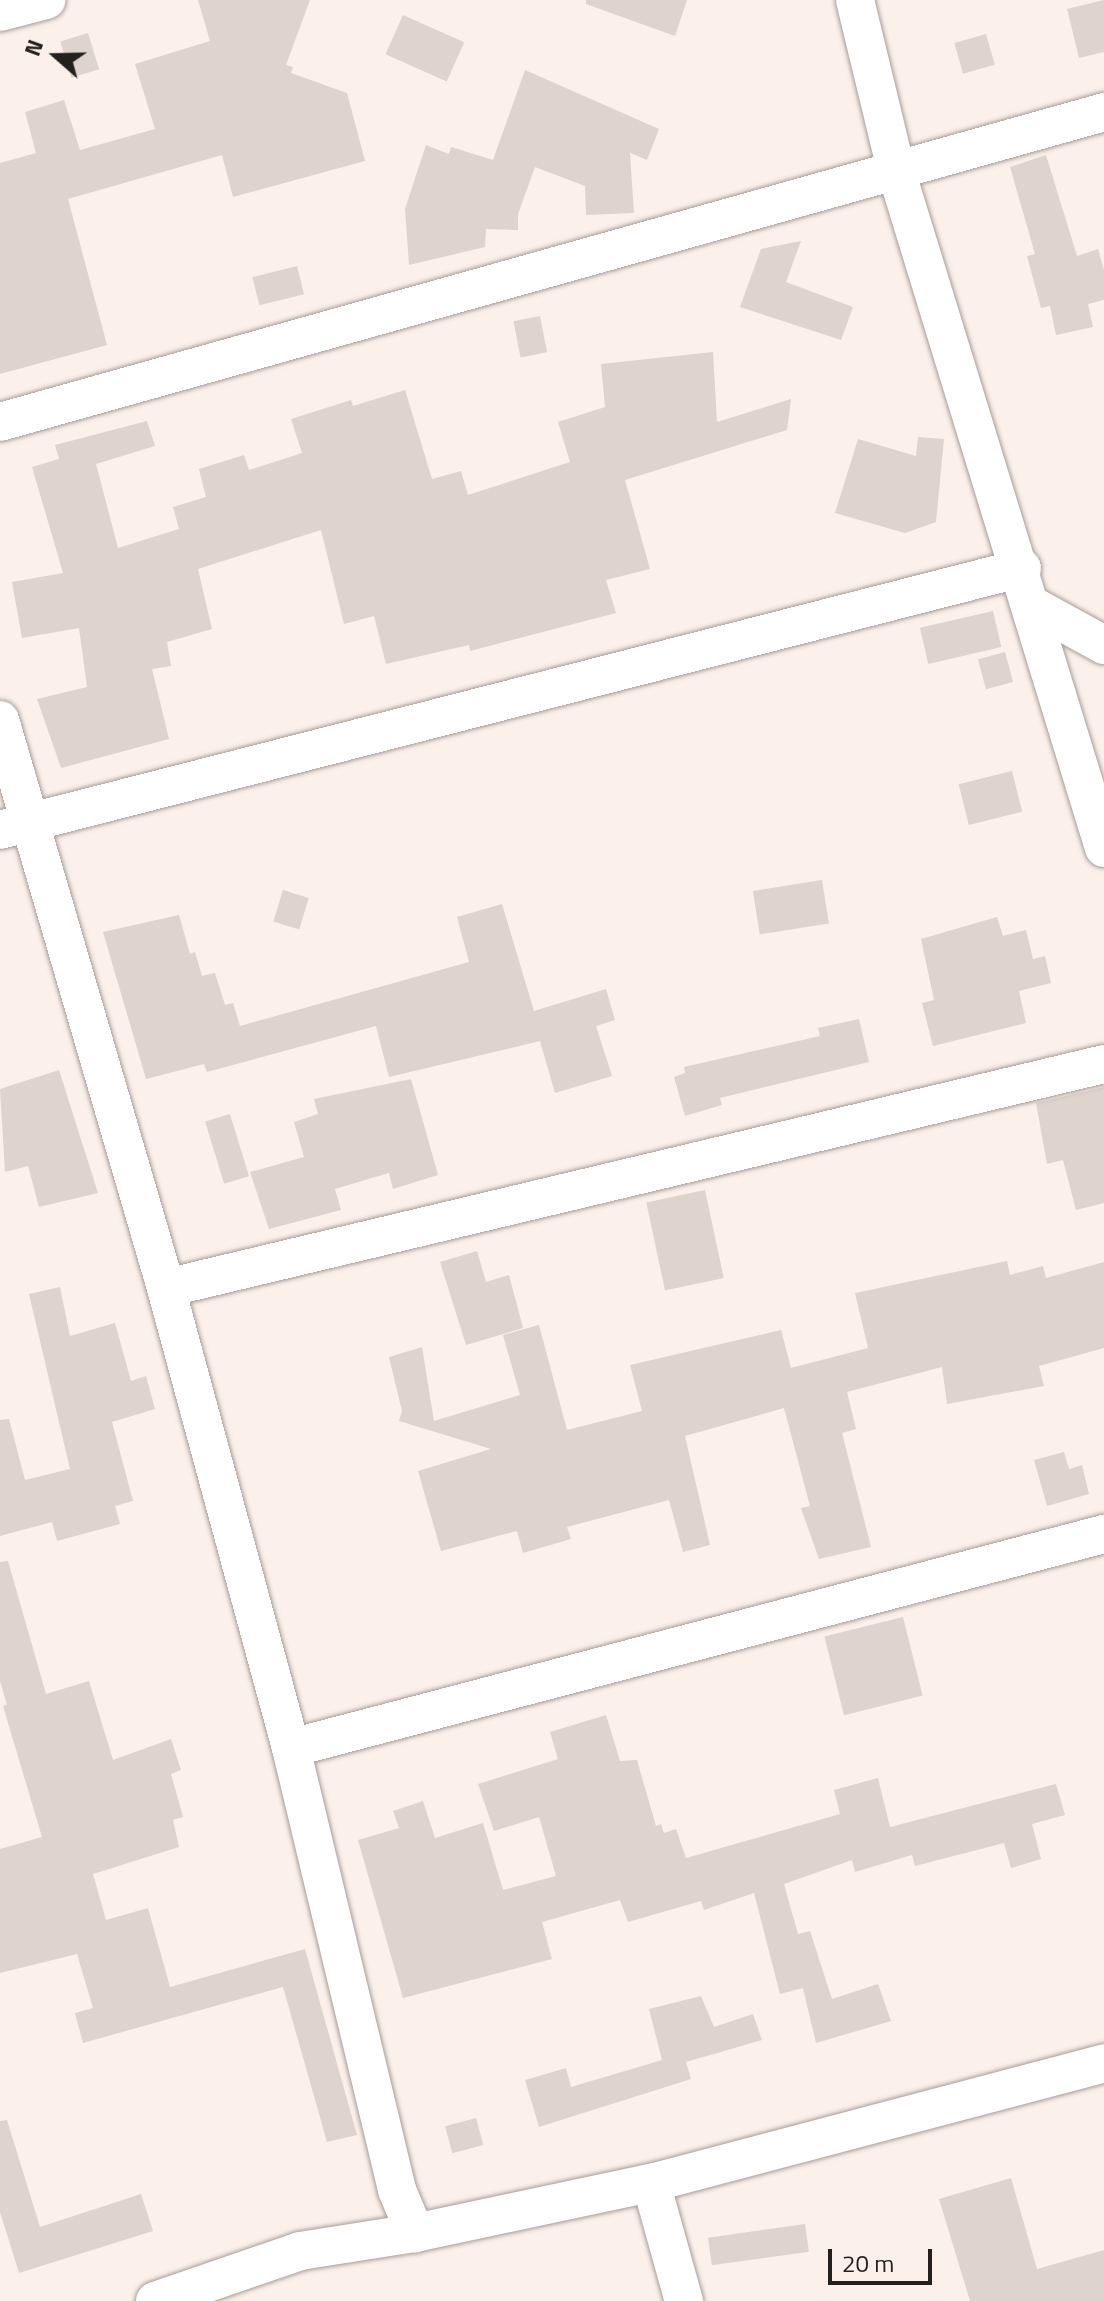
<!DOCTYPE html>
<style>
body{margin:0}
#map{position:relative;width:1104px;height:2301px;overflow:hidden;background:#fbf0ea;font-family:"Titillium Web",sans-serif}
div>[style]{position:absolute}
.building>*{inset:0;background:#ded3cd;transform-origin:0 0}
.roads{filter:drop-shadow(0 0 2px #a89d98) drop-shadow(0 0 2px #a89d98)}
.minor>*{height:38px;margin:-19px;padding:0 19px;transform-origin:19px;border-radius:19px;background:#fff}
span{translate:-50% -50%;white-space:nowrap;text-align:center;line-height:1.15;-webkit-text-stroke:7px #fbf0ea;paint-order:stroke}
.north{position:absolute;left:16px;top:16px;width:80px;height:80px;-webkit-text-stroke:6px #fbf0ea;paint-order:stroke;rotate:290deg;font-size:22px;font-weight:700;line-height:32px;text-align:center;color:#24201e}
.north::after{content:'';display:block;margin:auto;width:28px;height:36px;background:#24201e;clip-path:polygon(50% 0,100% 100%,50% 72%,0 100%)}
.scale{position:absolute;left:828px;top:2249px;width:104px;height:36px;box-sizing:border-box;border:4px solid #24201e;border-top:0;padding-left:10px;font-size:24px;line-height:28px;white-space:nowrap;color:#24201e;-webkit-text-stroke:6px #fbf0ea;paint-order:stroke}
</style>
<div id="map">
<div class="building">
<i style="clip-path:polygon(198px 0,310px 0,286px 65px,293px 67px,291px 73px,347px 93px,365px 161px,233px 197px,222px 155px,68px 199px,107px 345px,0 374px,0 163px,36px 153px,25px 112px,64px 100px,80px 150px,155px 129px,135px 64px,210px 41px)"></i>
<i style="clip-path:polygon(586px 0,687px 0,675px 36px,586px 4px)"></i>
<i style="clip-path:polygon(1104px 0,1104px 52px,1079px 58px,1067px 9px)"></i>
<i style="left:403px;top:15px;width:67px;height:43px;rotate:24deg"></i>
<i style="left:88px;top:33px;width:38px;height:29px;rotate:73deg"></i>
<i style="left:986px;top:34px;width:32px;height:33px;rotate:74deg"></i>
<i style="clip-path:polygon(525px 70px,659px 129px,647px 160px,630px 153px,634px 213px,586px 215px,585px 186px,535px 167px,518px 214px,518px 230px,486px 229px,485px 247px,409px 265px,405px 209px,426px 145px,449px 154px,451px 147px,493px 160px)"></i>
<i style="clip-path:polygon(1046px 155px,1077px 256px,1098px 249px,1104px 270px,1104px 300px,1088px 304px,1093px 327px,1056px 335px,1050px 306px,1041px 308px,1027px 256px,1035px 254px,1010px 167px)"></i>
<i style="clip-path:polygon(801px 241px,786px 282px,853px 307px,841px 340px,740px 307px,761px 249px)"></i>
<i style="left:297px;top:266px;width:29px;height:46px;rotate:76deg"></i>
<i style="left:540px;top:316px;width:37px;height:27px;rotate:79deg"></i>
<i style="clip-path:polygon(713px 352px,717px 422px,791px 399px,787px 430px,625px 480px,650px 569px,606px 580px,616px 613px,470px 651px,469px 645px,386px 664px,374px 616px,344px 624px,321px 530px,198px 569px,212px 629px,167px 642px,171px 666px,152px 669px,169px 739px,61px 768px,37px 699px,87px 687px,79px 628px,22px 638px,12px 582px,63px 573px,32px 467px,59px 459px,55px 445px,147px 421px,155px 446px,96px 464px,118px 548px,179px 529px,173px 507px,206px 497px,199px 469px,244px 455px,249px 470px,302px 453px,291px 419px,351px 400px,353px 406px,405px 390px,432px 479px,461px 471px,468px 495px,570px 462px,558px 422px,605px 407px,601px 364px)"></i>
<i style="clip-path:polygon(918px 437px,944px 439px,936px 522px,905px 533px,835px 513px,858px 439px,916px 456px)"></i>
<i style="left:993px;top:611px;width:37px;height:75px;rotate:77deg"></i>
<i style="left:1005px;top:652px;width:31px;height:28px;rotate:75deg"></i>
<i style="left:1012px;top:771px;width:42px;height:55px;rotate:76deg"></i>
<i style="left:822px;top:880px;width:44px;height:70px;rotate:81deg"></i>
<i style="left:283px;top:890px;width:27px;height:33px;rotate:17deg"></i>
<i style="clip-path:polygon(502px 904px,534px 1011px,606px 989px,615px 1020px,596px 1026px,612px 1076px,555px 1093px,540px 1041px,389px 1077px,376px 1026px,207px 1072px,204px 1064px,146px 1079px,103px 932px,179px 915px,190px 954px,195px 952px,202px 976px,215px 973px,225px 1005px,233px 1003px,240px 1026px,469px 962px,457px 917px)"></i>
<i style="clip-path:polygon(997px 917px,1003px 936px,1026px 930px,1033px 959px,1045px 956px,1051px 983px,1019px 991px,1026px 1023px,933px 1046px,922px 1003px,934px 1000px,921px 939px)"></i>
<i style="clip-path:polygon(859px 1019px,869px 1062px,720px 1098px,722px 1105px,685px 1116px,674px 1077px,685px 1073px,684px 1067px,820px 1036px,818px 1028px)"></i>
<i style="clip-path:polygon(59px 1070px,98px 1193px,39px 1207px,28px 1166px,5px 1172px,0 1089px)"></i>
<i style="clip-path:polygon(411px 1079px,438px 1175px,393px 1189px,389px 1173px,335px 1189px,341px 1210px,269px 1229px,250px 1172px,304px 1157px,294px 1122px,318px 1114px,314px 1099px)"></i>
<i style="clip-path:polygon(1104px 1087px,1104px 1203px,1076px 1210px,1063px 1160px,1047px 1164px,1036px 1103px)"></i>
<i style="left:230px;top:1114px;width:65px;height:26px;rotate:73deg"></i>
<i style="left:705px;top:1190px;width:90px;height:60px;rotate:78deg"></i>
<i style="clip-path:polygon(477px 1251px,486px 1282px,509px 1275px,523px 1328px,466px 1345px,440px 1262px)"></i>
<i style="clip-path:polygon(1007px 1261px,1010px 1275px,1043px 1266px,1046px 1278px,1104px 1262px,1104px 1348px,1039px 1366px,1044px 1386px,947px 1404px,942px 1367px,847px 1392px,856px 1429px,842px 1433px,871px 1547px,819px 1559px,801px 1508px,810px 1506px,784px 1408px,685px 1436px,710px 1545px,683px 1552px,669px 1500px,567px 1527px,571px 1539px,523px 1553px,517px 1531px,441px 1551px,418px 1471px,491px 1449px,399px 1421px,402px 1411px,389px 1357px,422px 1347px,434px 1421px,520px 1395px,503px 1335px,539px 1325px,567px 1430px,642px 1411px,630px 1365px,781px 1330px,791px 1368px,868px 1348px,855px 1293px)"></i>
<i style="clip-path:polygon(60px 1287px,70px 1336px,115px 1323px,131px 1381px,146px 1376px,155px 1409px,112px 1422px,133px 1501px,115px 1506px,120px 1524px,57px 1541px,52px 1522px,0 1536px,0 1420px,9px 1419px,25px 1480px,70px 1469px,29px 1294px)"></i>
<i style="clip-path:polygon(1064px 1452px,1069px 1469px,1082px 1465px,1089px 1494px,1047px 1506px,1034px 1460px)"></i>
<i style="clip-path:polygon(8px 1561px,46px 1694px,89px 1681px,113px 1760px,171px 1739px,181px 1770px,171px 1774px,183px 1817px,173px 1820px,179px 1847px,93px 1874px,106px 1920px,148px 1908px,170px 1987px,305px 1949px,357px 2135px,327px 2142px,283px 1987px,83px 2043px,75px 2013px,93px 2008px,77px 1954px,0 1973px,0 1849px,42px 1837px,3px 1706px,7px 1705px,0 1681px,0 1562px)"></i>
<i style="left:903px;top:1617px;width:81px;height:81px;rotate:76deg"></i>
<i style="clip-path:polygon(606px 1715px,620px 1761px,637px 1760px,656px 1826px,661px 1824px,664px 1833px,676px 1829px,686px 1858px,840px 1814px,834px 1790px,878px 1778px,890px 1827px,1056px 1784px,1065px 1815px,1032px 1824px,1041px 1859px,1011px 1868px,1004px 1843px,915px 1866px,912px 1855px,855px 1872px,852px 1860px,784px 1884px,798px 1934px,810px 1931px,832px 1999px,878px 1984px,891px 2021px,816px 2043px,803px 1988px,780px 1994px,754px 1893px,704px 1910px,701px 1901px,628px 1922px,620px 1900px,542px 1922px,552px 1959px,403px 1998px,358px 1840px,399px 1828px,393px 1811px,423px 1801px,435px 1838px,483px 1823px,503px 1890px,556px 1876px,539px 1817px,494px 1831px,478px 1784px,558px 1759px,550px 1732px)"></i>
<i style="clip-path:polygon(701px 1996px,714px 2027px,753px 2014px,762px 2040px,686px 2062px,691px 2079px,539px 2127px,525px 2080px,566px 2068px,571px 2087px,662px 2060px,649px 2009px)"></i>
<i style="left:476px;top:2118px;width:28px;height:32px;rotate:75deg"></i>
<i style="clip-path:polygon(7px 2120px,40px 2227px,141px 2194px,153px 2231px,19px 2273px,0 2212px,0 2121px)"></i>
<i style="clip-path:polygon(1011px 2178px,1037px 2269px,1104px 2250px,1104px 2301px,970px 2301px,939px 2199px)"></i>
<i style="left:805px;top:2224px;width:28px;height:98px;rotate:82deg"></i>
</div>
<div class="roads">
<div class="minor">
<i style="left:855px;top:0;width:179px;rotate:76.4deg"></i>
<i style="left:897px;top:174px;width:705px;rotate:72.93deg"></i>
<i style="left:0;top:12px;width:48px;rotate:-14.6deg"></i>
<i style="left:0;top:422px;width:1147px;rotate:-15.68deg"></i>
<i style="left:1033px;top:606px;width:81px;rotate:28.8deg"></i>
<i style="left:0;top:720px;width:592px;rotate:73.71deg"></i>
<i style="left:166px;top:1288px;width:477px;rotate:74.8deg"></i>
<i style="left:291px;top:1748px;width:455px;rotate:76.5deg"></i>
<i style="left:397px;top:2190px;width:47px;rotate:67.3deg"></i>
<i style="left:0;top:830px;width:1055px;rotate:-14.38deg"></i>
<i style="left:166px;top:1288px;width:964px;rotate:-13.43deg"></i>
<i style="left:291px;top:1748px;width:841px;rotate:-14.75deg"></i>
<i style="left:651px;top:2183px;width:123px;rotate:74.4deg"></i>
<i style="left:155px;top:2301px;width:153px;rotate:-19deg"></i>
<i style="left:300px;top:2251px;width:116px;rotate:-8.9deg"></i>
<i style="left:415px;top:2233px;width:241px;rotate:-12deg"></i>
<i style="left:651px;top:2183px;width:469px;rotate:-14.8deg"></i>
</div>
</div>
<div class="north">N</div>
<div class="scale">20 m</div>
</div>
